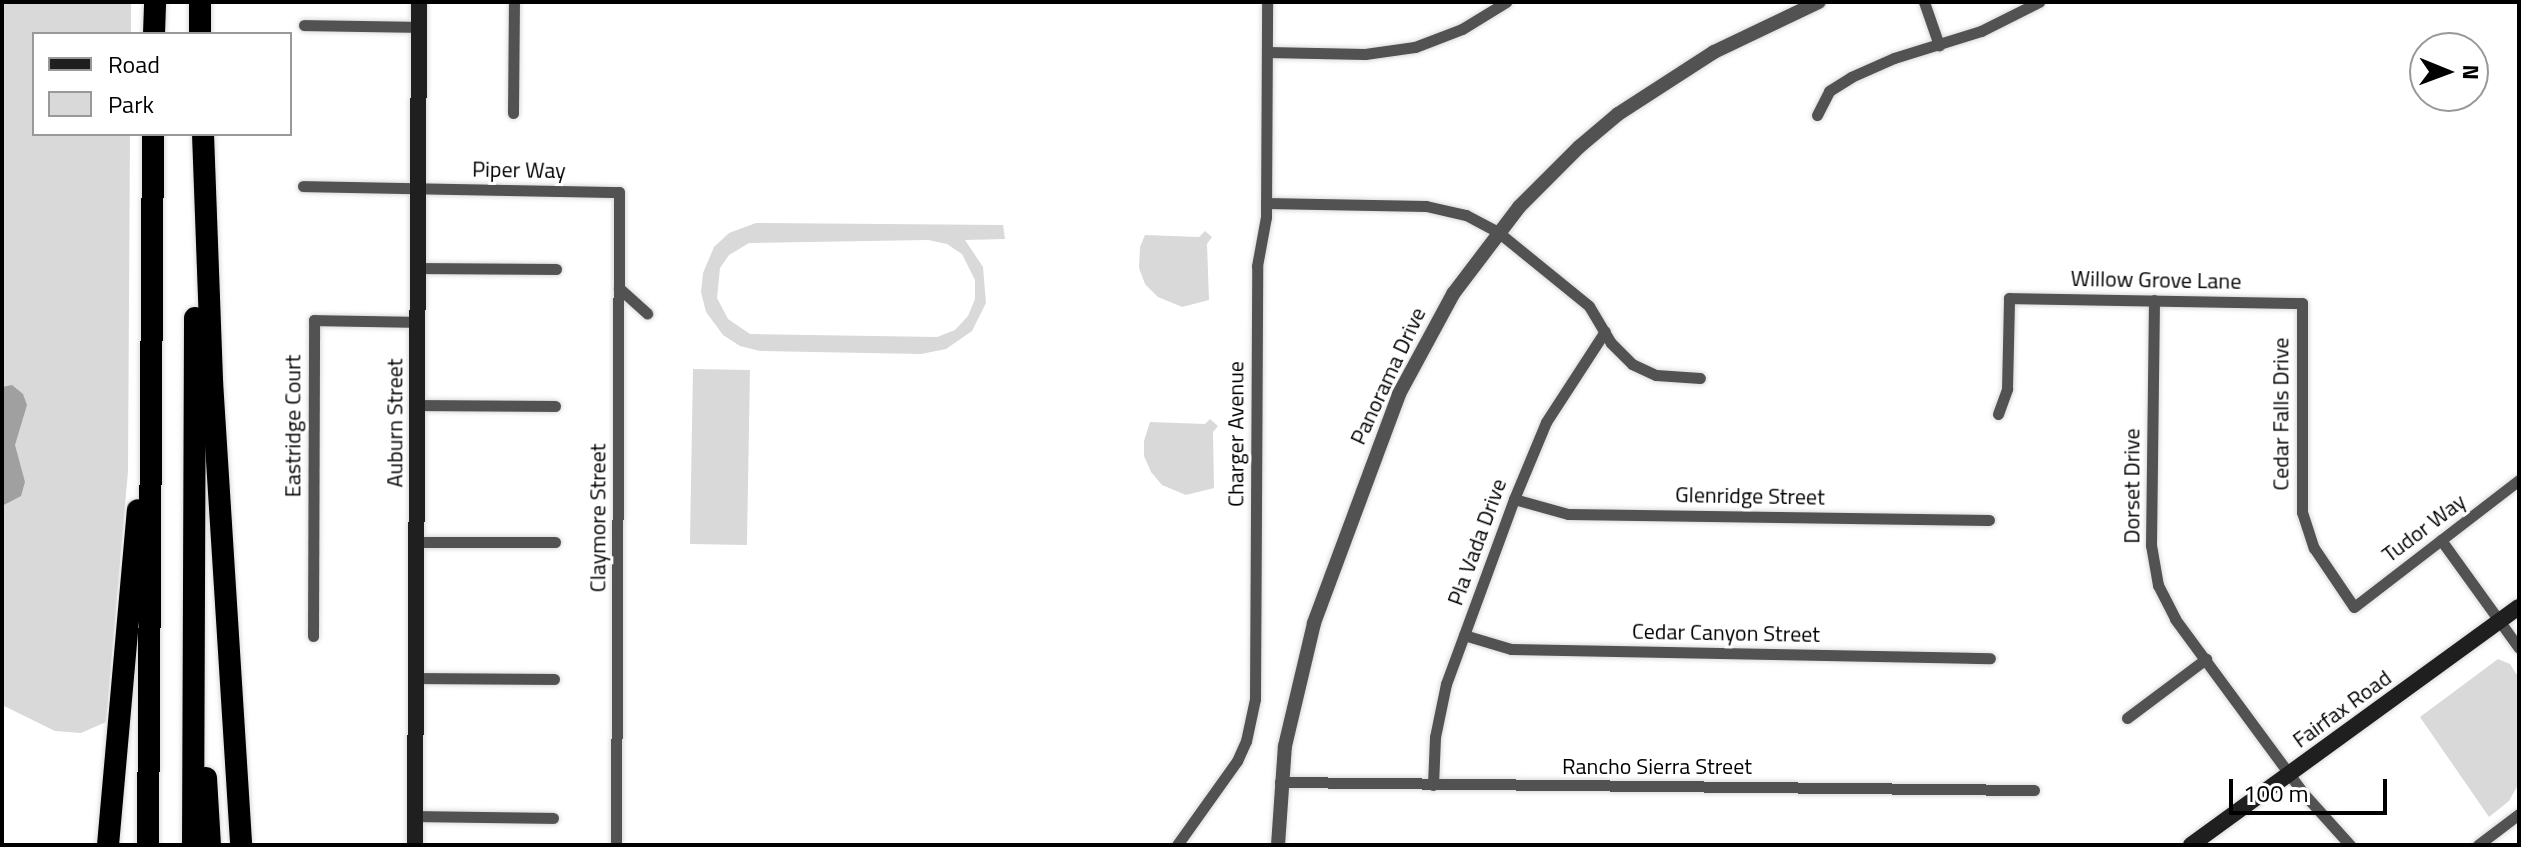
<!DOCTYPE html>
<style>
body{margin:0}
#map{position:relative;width:2521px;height:847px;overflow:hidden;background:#fff;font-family:"Titillium Web",sans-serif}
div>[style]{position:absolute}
.green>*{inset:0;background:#d9d9d9;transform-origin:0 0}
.water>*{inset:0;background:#a0a0a0}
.roads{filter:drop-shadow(0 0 2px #dbdbdb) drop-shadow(0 0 2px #dbdbdb)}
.minor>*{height:11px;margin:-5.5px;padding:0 5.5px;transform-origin:5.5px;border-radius:5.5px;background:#525252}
.tertiary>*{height:14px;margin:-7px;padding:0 7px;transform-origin:7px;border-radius:7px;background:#525252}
.secondary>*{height:16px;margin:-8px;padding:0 8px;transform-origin:8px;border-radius:8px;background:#1f1f1f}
.motorway>*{height:22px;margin:-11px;padding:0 11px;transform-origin:11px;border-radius:11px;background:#000}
span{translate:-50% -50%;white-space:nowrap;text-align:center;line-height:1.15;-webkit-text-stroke:6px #fff;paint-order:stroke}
.street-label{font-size:22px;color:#000}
.frame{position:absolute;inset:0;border:4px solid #000;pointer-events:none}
.legend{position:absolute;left:32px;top:32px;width:260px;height:104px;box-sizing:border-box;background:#fff;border:2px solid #999;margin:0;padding:10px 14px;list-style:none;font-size:24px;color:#000}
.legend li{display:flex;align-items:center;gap:16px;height:40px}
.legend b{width:40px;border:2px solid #999}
.north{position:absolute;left:2409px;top:32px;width:80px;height:80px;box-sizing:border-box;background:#fff;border:2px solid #999;border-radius:50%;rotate:91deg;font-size:22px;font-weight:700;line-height:32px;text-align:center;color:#000}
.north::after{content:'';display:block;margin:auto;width:28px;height:36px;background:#000;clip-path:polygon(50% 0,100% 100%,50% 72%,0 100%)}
.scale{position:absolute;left:2229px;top:779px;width:158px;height:36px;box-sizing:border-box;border:4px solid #000;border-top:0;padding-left:10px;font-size:24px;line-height:28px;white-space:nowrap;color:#000;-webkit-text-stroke:6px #fff;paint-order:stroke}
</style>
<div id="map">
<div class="green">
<i style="clip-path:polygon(2px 2px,131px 2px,131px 34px,34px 34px,34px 134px,130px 134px,128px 471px,106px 722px,81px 733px,55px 731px,2px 705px)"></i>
<i style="clip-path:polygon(evenodd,756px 223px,1003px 225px,1005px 239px,965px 240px,983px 267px,986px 303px,972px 331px,946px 349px,921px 354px,760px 351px,740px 346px,723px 335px,706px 312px,701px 292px,703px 273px,714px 247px,729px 233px,756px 223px,928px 240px,947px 244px,962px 254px,975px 280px,975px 299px,968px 316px,955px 330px,937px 337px,750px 334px,728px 319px,717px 298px,720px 268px,729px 255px,749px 243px,928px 240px)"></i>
<i style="clip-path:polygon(1205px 231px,1212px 237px,1207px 244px,1209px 300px,1182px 307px,1158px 297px,1145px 284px,1139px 268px,1140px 247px,1145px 235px,1199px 237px)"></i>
<i style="left:693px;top:369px;width:57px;height:175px;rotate:1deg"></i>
<i style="clip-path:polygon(1210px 419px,1218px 426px,1213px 432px,1214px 488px,1186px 495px,1162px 485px,1151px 472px,1144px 456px,1144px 441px,1150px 422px,1205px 424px)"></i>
<i style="clip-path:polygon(2498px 659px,2510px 664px,2519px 678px,2519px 783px,2509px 801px,2489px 817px,2420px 717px)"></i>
</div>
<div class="water">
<i style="clip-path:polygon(12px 385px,23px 394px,27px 405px,15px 445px,25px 482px,21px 496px,2px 506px,2px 387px)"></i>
</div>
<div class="roads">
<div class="minor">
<i style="left:1924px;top:2px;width:46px;rotate:70.8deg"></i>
<i style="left:304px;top:25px;width:115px;rotate:1deg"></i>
<i style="left:1267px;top:52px;width:98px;rotate:1.2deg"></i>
<i style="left:1365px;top:54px;width:50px;rotate:-8deg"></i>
<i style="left:1415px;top:47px;width:50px;rotate:-21deg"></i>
<i style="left:1462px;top:29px;width:52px;rotate:-31.5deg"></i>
<i style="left:513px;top:113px;width:111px;rotate:-89.5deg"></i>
<i style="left:1817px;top:115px;width:27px;rotate:-63deg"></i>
<i style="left:1829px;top:91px;width:26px;rotate:-32deg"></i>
<i style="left:1851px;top:77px;width:47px;rotate:-23.8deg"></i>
<i style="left:1894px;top:58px;width:91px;rotate:-17.2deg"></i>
<i style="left:1981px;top:31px;width:65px;rotate:-26.6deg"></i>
<i style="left:303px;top:186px;width:316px;rotate:1.1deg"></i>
<i style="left:619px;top:192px;width:653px;rotate:90.26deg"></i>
<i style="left:1266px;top:203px;width:160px;rotate:1.1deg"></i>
<i style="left:1426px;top:206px;width:41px;rotate:12.7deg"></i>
<i style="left:1466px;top:215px;width:36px;rotate:28deg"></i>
<i style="left:1498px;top:232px;width:117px;rotate:39.1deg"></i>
<i style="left:1589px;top:306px;width:43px;rotate:59.3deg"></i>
<i style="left:1611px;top:343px;width:30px;rotate:45deg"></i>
<i style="left:1632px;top:364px;width:26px;rotate:25deg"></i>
<i style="left:1656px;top:375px;width:44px;rotate:3.9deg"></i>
<i style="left:418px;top:268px;width:138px;rotate:0.4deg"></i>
<i style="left:619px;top:288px;width:38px;rotate:42deg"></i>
<i style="left:2154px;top:300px;width:245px;rotate:90.7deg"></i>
<i style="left:2151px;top:545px;width:41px;rotate:80.1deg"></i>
<i style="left:2158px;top:585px;width:38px;rotate:63deg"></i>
<i style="left:2175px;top:619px;width:217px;rotate:53.6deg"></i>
<i style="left:2304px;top:794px;width:69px;rotate:48deg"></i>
<i style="left:417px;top:405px;width:138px;rotate:0.4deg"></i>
<i style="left:1998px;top:414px;width:27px;rotate:-70deg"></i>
<i style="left:2007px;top:389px;width:91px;rotate:-88.7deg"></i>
<i style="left:2009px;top:298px;width:293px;rotate:1deg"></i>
<i style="left:2302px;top:303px;width:209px;rotate:90deg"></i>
<i style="left:2302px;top:512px;width:38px;rotate:72deg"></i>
<i style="left:2314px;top:548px;width:71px;rotate:55.9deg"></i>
<i style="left:2354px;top:607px;width:208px;rotate:-37.6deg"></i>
<i style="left:1514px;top:499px;width:56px;rotate:15.5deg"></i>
<i style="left:1568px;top:514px;width:421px;rotate:0.8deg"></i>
<i style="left:2441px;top:540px;width:133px;rotate:54.2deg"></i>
<i style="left:417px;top:542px;width:138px"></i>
<i style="left:1464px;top:635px;width:49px;rotate:16.6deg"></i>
<i style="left:1511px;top:649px;width:479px;rotate:1.1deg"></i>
<i style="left:313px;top:636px;width:316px;rotate:-89.8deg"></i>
<i style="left:314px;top:320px;width:104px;rotate:1.1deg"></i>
<i style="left:416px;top:678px;width:138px;rotate:0.4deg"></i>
<i style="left:2127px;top:718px;width:99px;rotate:-36.8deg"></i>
<i style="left:1280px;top:782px;width:754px;rotate:0.61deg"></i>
<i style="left:1433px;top:785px;width:48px;rotate:-87.6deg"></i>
<i style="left:1435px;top:737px;width:54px;rotate:-78.3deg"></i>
<i style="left:1446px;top:684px;width:197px;rotate:-69.8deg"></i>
<i style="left:1514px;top:499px;width:83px;rotate:-67.4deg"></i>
<i style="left:1546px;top:422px;width:108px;rotate:-57deg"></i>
<i style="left:415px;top:816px;width:138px;rotate:0.8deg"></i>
<i style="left:1177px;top:845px;width:103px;rotate:-54.5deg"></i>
<i style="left:1237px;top:761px;width:22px;rotate:-66deg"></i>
<i style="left:1246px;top:741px;width:43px;rotate:-77.9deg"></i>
<i style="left:1255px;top:699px;width:433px;rotate:-89.7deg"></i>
<i style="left:1257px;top:266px;width:50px;rotate:-79.6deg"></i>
<i style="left:1266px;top:217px;width:215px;rotate:-89.7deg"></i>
<i style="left:2478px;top:845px;width:51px;rotate:-37.1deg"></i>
</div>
<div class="tertiary">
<i style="left:1278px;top:845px;width:99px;rotate:-86deg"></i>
<i style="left:1285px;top:746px;width:126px;rotate:-76.7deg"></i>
<i style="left:1314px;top:623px;width:244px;rotate:-69.6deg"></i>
<i style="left:1399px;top:394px;width:114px;rotate:-61.6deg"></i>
<i style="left:1453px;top:294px;width:109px;rotate:-52.8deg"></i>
<i style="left:1519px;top:207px;width:85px;rotate:-45deg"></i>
<i style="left:1579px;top:147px;width:51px;rotate:-40.2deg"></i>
<i style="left:1618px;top:114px;width:114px;rotate:-32.9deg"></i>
<i style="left:1714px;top:52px;width:116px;rotate:-25.5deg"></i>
</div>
<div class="secondary">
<i style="left:415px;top:845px;width:843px;rotate:-89.73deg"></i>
<i style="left:2191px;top:845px;width:405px;rotate:-36deg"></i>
</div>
<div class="motorway">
<i style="left:154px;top:34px;width:32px;rotate:-88deg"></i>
<i style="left:200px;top:34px;width:32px;rotate:-90deg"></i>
<i style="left:203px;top:134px;width:247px;rotate:87.9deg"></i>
<i style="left:212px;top:381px;width:465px;rotate:86.4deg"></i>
<i style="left:206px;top:778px;width:67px;rotate:86.6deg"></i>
<i style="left:108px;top:845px;width:336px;rotate:-84.9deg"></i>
<i style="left:148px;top:845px;width:711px;rotate:-89.6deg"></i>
<i style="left:193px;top:845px;width:527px;rotate:-89.78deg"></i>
</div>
</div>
<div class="street-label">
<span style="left:519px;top:170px;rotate:1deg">Piper Way</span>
<span style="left:2156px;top:280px;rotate:1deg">Willow Grove Lane</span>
<span style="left:1388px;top:376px;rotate:-65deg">Panorama Drive</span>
<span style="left:2281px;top:414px;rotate:-90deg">Cedar Falls Drive</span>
<span style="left:395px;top:423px;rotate:-90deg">Auburn Street</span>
<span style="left:293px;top:426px;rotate:-90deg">Eastridge Court</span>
<span style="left:1236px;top:434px;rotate:-90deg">Charger Avenue</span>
<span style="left:2132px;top:486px;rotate:-90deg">Dorset Drive</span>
<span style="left:1750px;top:496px;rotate:1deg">Glenridge Street</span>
<span style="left:598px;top:518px;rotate:-90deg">Claymore Street</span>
<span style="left:2424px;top:528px;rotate:-37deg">Tudor Way</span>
<span style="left:1477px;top:542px;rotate:-70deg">Pla Vada Drive</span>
<span style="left:1726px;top:633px;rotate:1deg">Cedar Canyon Street</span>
<span style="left:2342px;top:709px;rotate:-36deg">Fairfax Road</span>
<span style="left:1657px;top:767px">Rancho Sierra Street</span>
</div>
<div class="frame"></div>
<ul class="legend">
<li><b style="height:10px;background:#1f1f1f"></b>Road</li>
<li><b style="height:22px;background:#d9d9d9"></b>Park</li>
</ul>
<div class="north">N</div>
<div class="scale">100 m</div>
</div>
